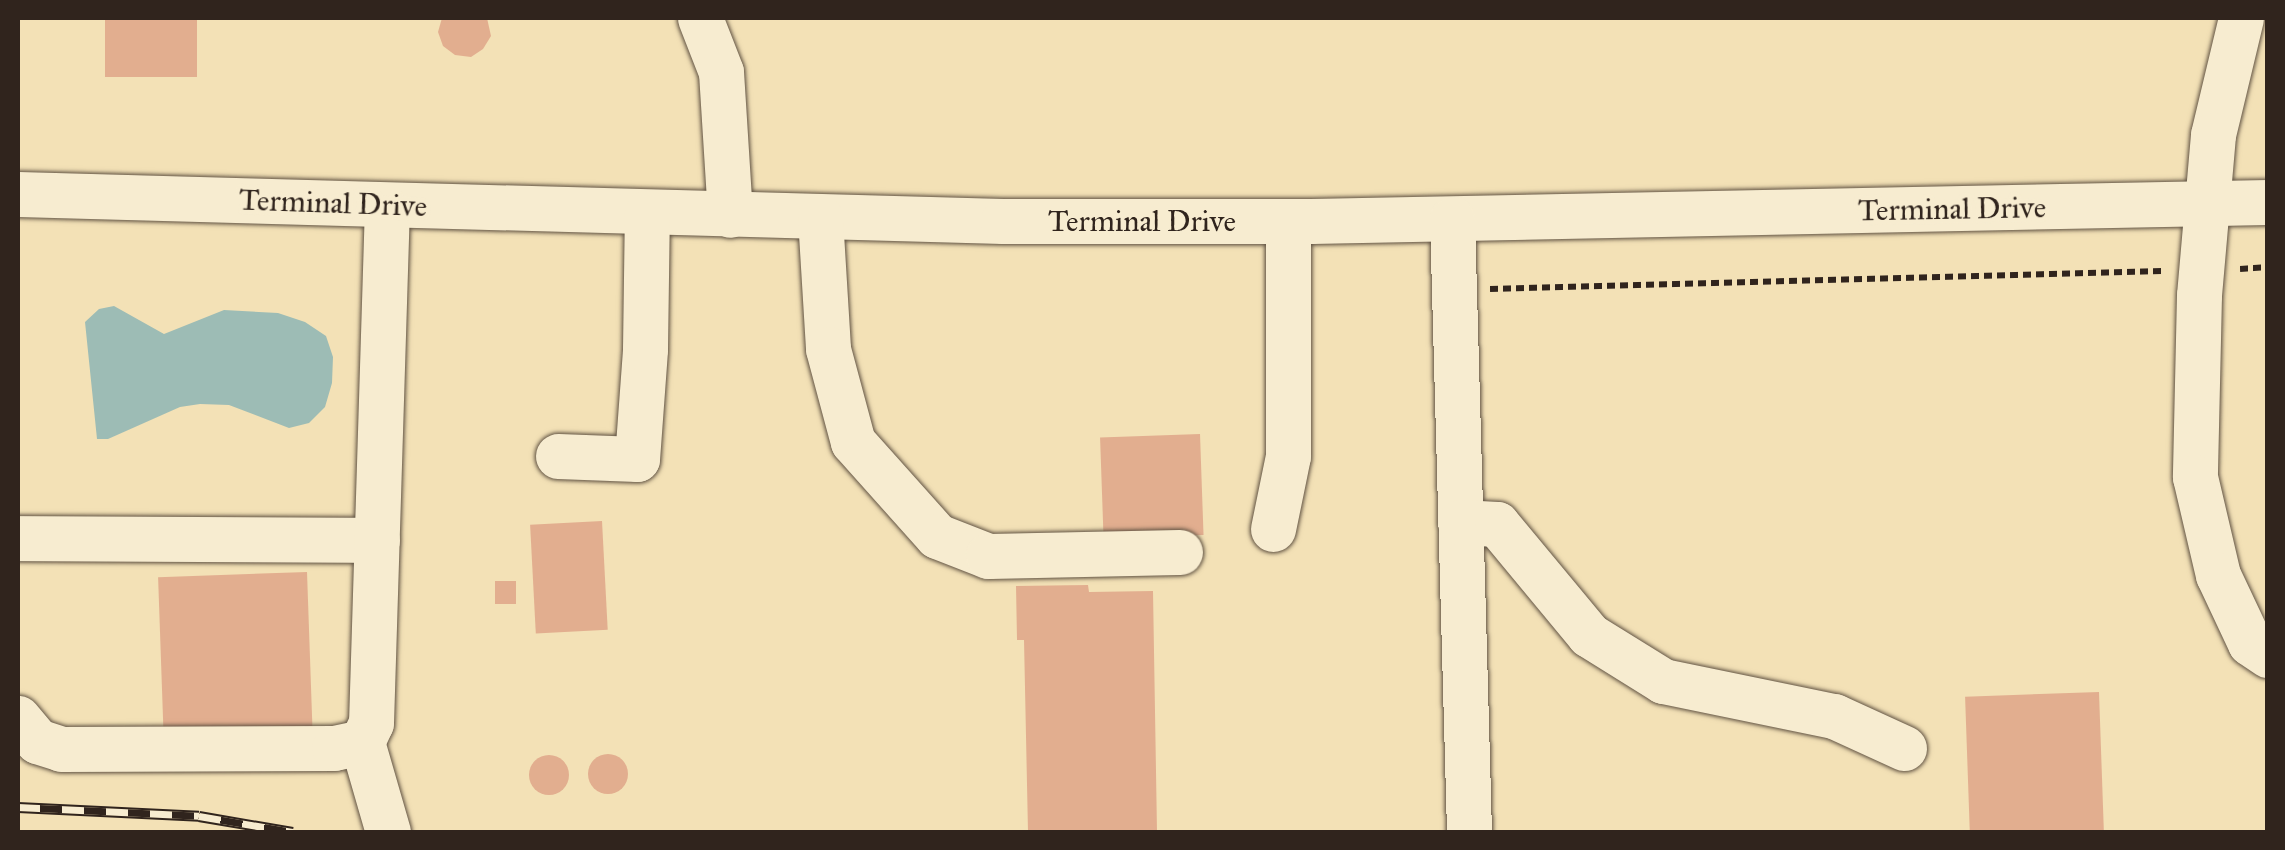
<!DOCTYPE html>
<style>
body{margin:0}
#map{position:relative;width:2285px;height:850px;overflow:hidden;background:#f3e1b6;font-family:"IM FELL Great Primer",serif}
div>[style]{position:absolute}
.water>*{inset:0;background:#9dbcb5}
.building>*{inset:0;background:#e2ae8f;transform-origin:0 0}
.round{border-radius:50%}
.path>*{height:6px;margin-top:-3px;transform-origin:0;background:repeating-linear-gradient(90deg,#30241d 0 8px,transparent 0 13px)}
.roads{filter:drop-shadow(0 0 2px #615343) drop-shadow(0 0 2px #615343)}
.minor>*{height:45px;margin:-22.5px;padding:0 22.5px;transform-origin:22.5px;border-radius:22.5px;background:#f7ecd0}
.rail>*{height:11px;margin-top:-5.5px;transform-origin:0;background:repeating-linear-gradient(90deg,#f7ecd0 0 22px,#30241d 0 44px);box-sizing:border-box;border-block:2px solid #30241d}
span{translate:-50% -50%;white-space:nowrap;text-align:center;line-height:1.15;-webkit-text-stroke:9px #f7ecd0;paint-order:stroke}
.street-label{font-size:30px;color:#30241d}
.frame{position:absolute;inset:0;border:20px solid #30241d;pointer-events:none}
</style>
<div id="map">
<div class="water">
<i style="clip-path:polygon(114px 306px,164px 334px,224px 310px,278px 313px,305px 322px,326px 336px,333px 357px,332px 383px,325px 407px,309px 423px,289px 428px,229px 405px,200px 404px,180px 407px,108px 439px,97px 439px,85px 322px,99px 309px)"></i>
</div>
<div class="building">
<i style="left:105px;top:18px;width:92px;height:59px"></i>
<i style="clip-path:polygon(442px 18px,487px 18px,491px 36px,483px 49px,471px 57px,455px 55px,443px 46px,438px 32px)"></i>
<i style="left:1200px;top:434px;width:101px;height:100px;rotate:88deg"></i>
<i style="left:602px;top:521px;width:109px;height:72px;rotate:87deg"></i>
<i style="left:307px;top:572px;width:156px;height:149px;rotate:88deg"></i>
<i style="left:516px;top:581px;width:23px;height:21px;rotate:90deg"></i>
<i style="clip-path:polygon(1088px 585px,1089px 592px,1153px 591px,1157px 831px,1028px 832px,1024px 640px,1017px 640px,1016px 586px)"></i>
<i style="left:2099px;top:692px;width:140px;height:134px;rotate:88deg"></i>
<i class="round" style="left:588px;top:754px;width:40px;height:40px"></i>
<i class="round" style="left:529px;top:755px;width:40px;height:40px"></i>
</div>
<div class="path">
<i style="left:2240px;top:269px;width:28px;rotate:-4deg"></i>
<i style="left:1490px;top:289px;width:672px;rotate:-1.53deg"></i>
</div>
<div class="roads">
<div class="minor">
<i style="left:700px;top:18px;width:58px;rotate:68.7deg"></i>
<i style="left:721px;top:72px;width:143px;rotate:86.4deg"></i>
<i style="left:2241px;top:18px;width:120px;rotate:103.5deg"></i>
<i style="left:2213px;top:135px;width:161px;rotate:95deg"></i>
<i style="left:2199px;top:295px;width:182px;rotate:91.3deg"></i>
<i style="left:2195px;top:477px;width:101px;rotate:76.8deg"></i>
<i style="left:2218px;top:575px;width:75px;rotate:64.8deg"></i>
<i style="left:2250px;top:643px;width:22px;rotate:34deg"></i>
<i style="left:18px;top:194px;width:985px;rotate:1.57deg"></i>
<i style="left:1003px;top:221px;width:308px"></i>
<i style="left:1311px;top:221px;width:957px;rotate:-1.14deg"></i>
<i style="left:820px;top:217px;width:132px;rotate:86.5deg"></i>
<i style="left:828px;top:349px;width:96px;rotate:75deg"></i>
<i style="left:853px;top:442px;width:126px;rotate:48.2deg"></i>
<i style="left:937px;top:536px;width:55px;rotate:21.4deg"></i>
<i style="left:988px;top:556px;width:192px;rotate:-1.2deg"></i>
<i style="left:1452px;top:219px;width:613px;rotate:88.41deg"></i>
<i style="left:558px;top:456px;width:79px;rotate:2.2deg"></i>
<i style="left:637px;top:459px;width:110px;rotate:-85.8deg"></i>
<i style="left:645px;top:349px;width:136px;rotate:-89.2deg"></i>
<i style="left:1460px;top:522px;width:37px;rotate:3deg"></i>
<i style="left:1497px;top:524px;width:144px;rotate:50.3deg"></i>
<i style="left:1589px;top:635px;width:87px;rotate:31.9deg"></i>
<i style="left:1663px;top:681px;width:175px;rotate:11.6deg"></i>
<i style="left:1834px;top:716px;width:77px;rotate:24.6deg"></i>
<i style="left:1273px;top:529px;width:75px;rotate:-78.4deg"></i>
<i style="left:1288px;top:456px;width:235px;rotate:-90deg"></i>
<i style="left:18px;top:538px;width:359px;rotate:0.3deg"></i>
<i style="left:18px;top:718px;width:30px;rotate:50deg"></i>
<i style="left:37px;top:741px;width:25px;rotate:18deg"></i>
<i style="left:61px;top:749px;width:273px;rotate:-0.2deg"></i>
<i style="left:334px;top:748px;width:29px;rotate:-12deg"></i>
<i style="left:362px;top:742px;width:21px;rotate:-65deg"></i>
<i style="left:371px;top:723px;width:518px;rotate:-88.23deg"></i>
<i style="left:362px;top:742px;width:94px;rotate:73.9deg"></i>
</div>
</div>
<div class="rail">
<i style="left:18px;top:807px;width:181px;rotate:2.8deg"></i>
<i style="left:199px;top:816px;width:95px;rotate:9.7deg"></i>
</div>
<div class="street-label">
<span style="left:333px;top:203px;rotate:2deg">Terminal Drive</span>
<span style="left:1952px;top:209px;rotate:-1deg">Terminal Drive</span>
<span style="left:1142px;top:221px">Terminal Drive</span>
</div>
<div class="frame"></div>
</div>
